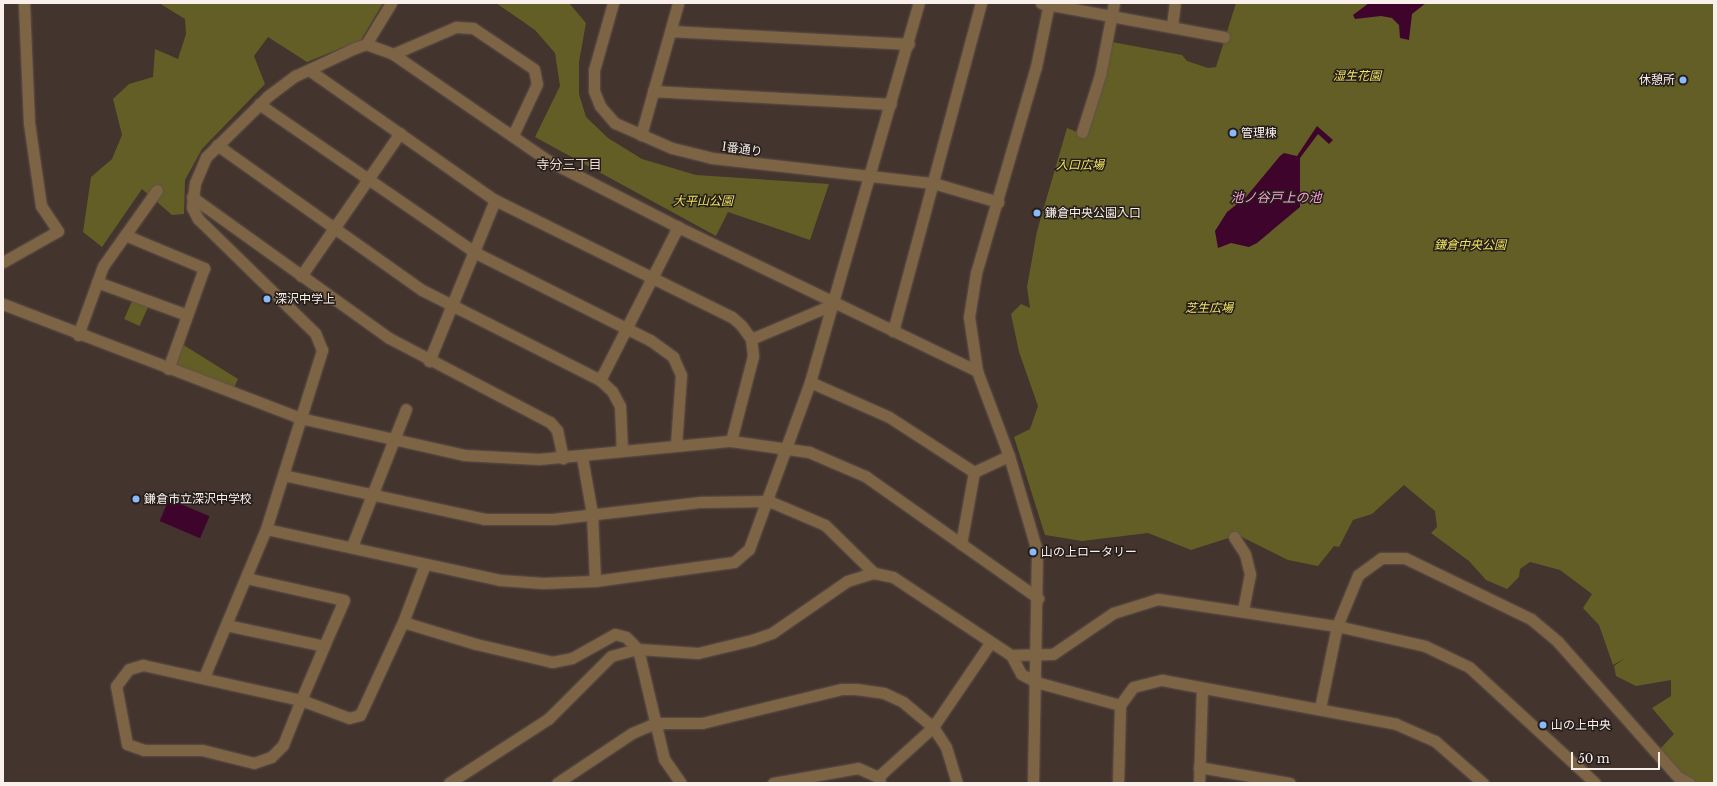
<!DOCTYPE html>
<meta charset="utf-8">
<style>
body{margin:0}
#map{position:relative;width:1717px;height:786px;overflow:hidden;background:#43342d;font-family:"Libre Baskerville","Noto Sans JP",serif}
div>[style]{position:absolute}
.green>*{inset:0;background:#635e26;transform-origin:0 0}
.water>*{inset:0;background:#3f042c;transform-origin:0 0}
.roads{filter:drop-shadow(0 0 1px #60524b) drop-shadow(0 0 1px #60524b)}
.minor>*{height:11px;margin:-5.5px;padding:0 5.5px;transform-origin:5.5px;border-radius:5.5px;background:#7c6445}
.tertiary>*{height:11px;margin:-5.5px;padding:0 5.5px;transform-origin:5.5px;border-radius:5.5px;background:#7c6445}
.dots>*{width:11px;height:11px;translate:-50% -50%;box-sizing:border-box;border:2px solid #241d1a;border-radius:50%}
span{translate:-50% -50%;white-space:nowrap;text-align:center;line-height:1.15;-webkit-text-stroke:3px #241d1a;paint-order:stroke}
.park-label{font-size:12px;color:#f0e560;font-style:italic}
.poi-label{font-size:12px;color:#faf0eb}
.right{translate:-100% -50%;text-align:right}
.left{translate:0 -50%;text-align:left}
.street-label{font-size:12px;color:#faf0eb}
.neighbourhood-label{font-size:13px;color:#edd9d1}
.water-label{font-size:13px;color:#faa1d3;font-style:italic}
.frame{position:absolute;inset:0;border:4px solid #faf0eb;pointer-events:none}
.scale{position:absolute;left:1571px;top:752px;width:89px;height:18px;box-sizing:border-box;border:2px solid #faf0eb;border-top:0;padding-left:5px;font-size:12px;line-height:14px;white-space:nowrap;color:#faf0eb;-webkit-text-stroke:3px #241d1a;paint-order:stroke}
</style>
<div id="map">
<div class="green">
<i style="clip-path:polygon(159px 3px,383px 3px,361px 40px,307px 62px,268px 37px,254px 56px,265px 84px,202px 149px,185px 180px,184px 214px,172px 215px,142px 189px,102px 247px,83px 232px,91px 177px,112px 159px,122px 135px,113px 99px,129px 84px,153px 77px,155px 49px,178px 59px,186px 34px,185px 19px)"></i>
<i style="clip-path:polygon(496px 3px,569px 3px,586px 23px,579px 62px,579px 94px,586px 117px,608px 138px,642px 159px,696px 175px,829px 184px,810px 240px,728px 212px,716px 236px,535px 137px,560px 86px,555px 53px,535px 30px)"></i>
<i style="clip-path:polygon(1236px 3px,1714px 3px,1714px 783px,1696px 783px,1681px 774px,1660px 749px,1674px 734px,1652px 708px,1671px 696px,1671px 680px,1636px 686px,1616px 676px,1614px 666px,1625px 658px,1613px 665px,1599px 625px,1583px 608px,1592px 594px,1560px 570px,1530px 562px,1520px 569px,1519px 577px,1507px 589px,1486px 580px,1469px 561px,1431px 533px,1437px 527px,1435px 511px,1404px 485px,1372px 514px,1353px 520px,1339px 547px,1334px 546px,1318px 566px,1288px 560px,1238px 535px,1191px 550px,1148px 533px,1082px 541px,1045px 535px,1014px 437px,1030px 429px,1038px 406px,1019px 352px,1011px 314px,1021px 304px,1030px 308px,1027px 287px,1037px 231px,1067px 128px,1077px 132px,1112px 42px,1182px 55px,1187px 61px,1208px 68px,1216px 67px)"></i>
<i style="left:133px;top:299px;width:17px;height:22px;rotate:24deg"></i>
<i style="clip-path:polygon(182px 344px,238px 379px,234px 388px,175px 366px)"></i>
</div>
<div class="water">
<i style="clip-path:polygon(1369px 3px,1426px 3px,1412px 14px,1409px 40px,1400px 38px,1399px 25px,1392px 18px,1381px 16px,1355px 19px,1353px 15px)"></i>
<i style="clip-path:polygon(1317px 126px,1333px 140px,1329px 144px,1318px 134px,1300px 158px,1300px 207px,1257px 243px,1249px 247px,1231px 243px,1218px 248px,1215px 231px,1227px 212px,1246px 197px,1280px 156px,1284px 153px,1297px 156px)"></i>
<i style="left:169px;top:499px;width:44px;height:24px;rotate:23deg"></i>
</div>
<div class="roads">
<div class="minor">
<i style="left:613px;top:3px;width:70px;rotate:105.8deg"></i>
<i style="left:594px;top:70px;width:21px;rotate:90deg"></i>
<i style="left:594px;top:91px;width:16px;rotate:68deg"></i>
<i style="left:600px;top:106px;width:23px;rotate:49deg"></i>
<i style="left:615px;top:123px;width:62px;rotate:23.7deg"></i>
<i style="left:672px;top:148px;width:41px;rotate:14deg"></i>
<i style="left:712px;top:158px;width:222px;rotate:6.5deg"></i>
<i style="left:933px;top:183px;width:68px;rotate:16.3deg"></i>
<i style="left:1041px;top:3px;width:186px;rotate:10.5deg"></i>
<i style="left:1172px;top:26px;width:23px;rotate:-83deg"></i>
<i style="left:671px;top:31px;width:238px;rotate:3.1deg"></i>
<i style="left:366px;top:44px;width:48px;rotate:-58.6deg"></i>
<i style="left:393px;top:54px;width:69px;rotate:-23.2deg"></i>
<i style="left:456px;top:27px;width:17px;rotate:3deg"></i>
<i style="left:473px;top:28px;width:73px;rotate:33.9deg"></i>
<i style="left:534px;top:69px;width:15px;rotate:79deg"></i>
<i style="left:537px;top:84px;width:56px;rotate:115.2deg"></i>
<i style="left:309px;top:70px;width:227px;rotate:35deg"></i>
<i style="left:495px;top:200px;width:264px;rotate:26.3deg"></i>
<i style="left:732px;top:317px;width:12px;rotate:42deg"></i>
<i style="left:741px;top:325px;width:17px;rotate:54deg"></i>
<i style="left:751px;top:339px;width:17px;rotate:83deg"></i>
<i style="left:753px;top:356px;width:88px;rotate:104.5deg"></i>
<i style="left:653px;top:91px;width:238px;rotate:3.1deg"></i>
<i style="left:259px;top:104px;width:261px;rotate:34.5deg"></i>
<i style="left:474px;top:252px;width:197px;rotate:26.6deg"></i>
<i style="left:650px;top:340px;width:29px;rotate:36deg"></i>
<i style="left:673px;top:357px;width:20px;rotate:66deg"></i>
<i style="left:681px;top:375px;width:70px;rotate:94.1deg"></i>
<i style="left:1082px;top:132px;width:60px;rotate:-72.5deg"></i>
<i style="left:1100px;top:75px;width:73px;rotate:-79deg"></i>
<i style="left:641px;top:135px;width:137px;rotate:-74.3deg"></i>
<i style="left:217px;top:145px;width:251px;rotate:35.3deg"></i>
<i style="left:422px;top:290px;width:199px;rotate:26.8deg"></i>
<i style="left:600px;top:380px;width:16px;rotate:43deg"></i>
<i style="left:612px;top:391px;width:17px;rotate:62deg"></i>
<i style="left:620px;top:406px;width:45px;rotate:87.5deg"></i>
<i style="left:192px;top:197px;width:242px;rotate:35.6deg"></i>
<i style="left:389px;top:338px;width:182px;rotate:27.6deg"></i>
<i style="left:550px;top:422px;width:11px;rotate:49deg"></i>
<i style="left:557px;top:430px;width:29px;rotate:78deg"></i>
<i style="left:125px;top:235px;width:86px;rotate:22.7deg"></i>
<i style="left:204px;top:268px;width:107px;rotate:109.6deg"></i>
<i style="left:3px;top:262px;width:63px;rotate:-29.4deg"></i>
<i style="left:58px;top:231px;width:30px;rotate:-124deg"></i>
<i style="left:41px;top:206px;width:84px;rotate:-98.2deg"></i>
<i style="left:29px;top:123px;width:120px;rotate:-92.4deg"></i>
<i style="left:301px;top:276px;width:174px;rotate:-55.3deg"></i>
<i style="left:97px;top:282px;width:96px;rotate:20.1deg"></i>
<i style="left:3px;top:304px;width:318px;rotate:21deg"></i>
<i style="left:300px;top:418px;width:168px;rotate:12.7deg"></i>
<i style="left:464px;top:455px;width:75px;rotate:3.1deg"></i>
<i style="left:539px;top:459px;width:193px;rotate:-5.4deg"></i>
<i style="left:731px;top:441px;width:79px;rotate:8deg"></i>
<i style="left:809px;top:452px;width:61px;rotate:23.2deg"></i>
<i style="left:865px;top:476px;width:212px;rotate:35.2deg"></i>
<i style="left:893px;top:331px;width:340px;rotate:-75deg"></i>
<i style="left:78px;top:335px;width:73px;rotate:-70.1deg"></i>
<i style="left:103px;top:266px;width:93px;rotate:-54.6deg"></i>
<i style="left:751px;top:339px;width:90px;rotate:-22.9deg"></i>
<i style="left:429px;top:361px;width:174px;rotate:-67.7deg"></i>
<i style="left:600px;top:380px;width:172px;rotate:-63deg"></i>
<i style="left:810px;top:382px;width:86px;rotate:23.9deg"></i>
<i style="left:889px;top:417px;width:101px;rotate:32.9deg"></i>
<i style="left:582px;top:457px;width:58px;rotate:80deg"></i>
<i style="left:592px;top:514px;width:67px;rotate:87.4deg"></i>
<i style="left:283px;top:475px;width:206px;rotate:12.3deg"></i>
<i style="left:484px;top:519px;width:69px"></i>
<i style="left:553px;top:519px;width:149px;rotate:-6.6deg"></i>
<i style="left:701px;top:502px;width:68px;rotate:-0.8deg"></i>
<i style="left:769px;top:501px;width:61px;rotate:23.2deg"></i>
<i style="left:825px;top:525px;width:69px;rotate:44.4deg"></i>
<i style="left:266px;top:529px;width:239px;rotate:12.3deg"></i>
<i style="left:500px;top:580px;width:43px;rotate:4deg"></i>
<i style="left:543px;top:583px;width:52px;rotate:-2.2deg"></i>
<i style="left:595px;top:581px;width:140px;rotate:-7.8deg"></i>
<i style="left:734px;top:562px;width:20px;rotate:-41deg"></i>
<i style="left:749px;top:549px;width:178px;rotate:-69.9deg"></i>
<i style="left:810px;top:382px;width:394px;rotate:-74deg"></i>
<i style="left:1234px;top:537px;width:20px;rotate:57deg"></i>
<i style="left:1245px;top:554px;width:21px;rotate:76deg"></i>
<i style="left:1250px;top:574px;width:38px;rotate:101deg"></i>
<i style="left:961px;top:544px;width:73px;rotate:-79.8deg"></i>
<i style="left:974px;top:472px;width:38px;rotate:-25deg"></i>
<i style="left:352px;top:546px;width:147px;rotate:-68.5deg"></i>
<i style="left:246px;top:578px;width:100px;rotate:12.7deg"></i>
<i style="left:344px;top:600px;width:50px;rotate:113.5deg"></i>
<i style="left:324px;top:646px;width:59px;rotate:113.1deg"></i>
<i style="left:301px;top:700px;width:48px;rotate:111.8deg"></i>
<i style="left:283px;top:745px;width:17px;rotate:135deg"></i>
<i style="left:271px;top:757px;width:18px;rotate:161deg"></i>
<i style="left:254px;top:763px;width:54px;rotate:-166deg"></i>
<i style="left:202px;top:750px;width:58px;rotate:180deg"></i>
<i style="left:144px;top:750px;width:18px;rotate:-161deg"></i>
<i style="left:127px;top:744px;width:59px;rotate:-100.7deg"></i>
<i style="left:116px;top:686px;width:21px;rotate:-53deg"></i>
<i style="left:129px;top:669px;width:15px;rotate:-16deg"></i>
<i style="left:143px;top:665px;width:162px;rotate:12.5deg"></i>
<i style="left:301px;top:700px;width:51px;rotate:20.6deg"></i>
<i style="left:349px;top:718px;width:11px;rotate:-15deg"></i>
<i style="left:360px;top:715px;width:102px;rotate:-65.2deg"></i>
<i style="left:403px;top:622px;width:62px;rotate:-69.2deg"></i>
<i style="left:403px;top:622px;width:76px;rotate:16.8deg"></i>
<i style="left:476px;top:644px;width:78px;rotate:13.3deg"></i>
<i style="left:552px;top:662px;width:20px;rotate:-11deg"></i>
<i style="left:572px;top:658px;width:49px;rotate:-29.2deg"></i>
<i style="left:615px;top:634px;width:11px;rotate:15deg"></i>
<i style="left:626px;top:637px;width:17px;rotate:45deg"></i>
<i style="left:638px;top:649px;width:113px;rotate:76.7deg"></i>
<i style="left:664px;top:759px;width:29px;rotate:55deg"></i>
<i style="left:226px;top:625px;width:100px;rotate:12.1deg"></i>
<i style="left:1011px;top:655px;width:21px;rotate:62deg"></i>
<i style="left:1021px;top:674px;width:17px;rotate:28deg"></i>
<i style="left:1036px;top:682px;width:87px;rotate:15.3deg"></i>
<i style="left:1120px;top:705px;width:22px;rotate:-54deg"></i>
<i style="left:1133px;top:687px;width:30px;rotate:-14deg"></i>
<i style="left:1162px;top:680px;width:238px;rotate:10.6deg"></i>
<i style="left:1396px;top:724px;width:43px;rotate:23.6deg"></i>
<i style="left:1435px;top:741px;width:64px;rotate:41.2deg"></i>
<i style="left:204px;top:677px;width:160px;rotate:-67.3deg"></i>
<i style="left:266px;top:529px;width:188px;rotate:-72.6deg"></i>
<i style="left:322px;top:350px;width:18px;rotate:-112deg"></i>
<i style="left:315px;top:333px;width:163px;rotate:-135.7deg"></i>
<i style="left:198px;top:219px;width:13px;rotate:-117deg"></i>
<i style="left:192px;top:207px;width:24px;rotate:-83deg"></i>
<i style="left:195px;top:183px;width:28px;rotate:-67deg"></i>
<i style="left:206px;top:157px;width:87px;rotate:-44.5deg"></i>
<i style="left:268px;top:96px;width:34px;rotate:-37deg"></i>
<i style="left:295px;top:76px;width:66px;rotate:-25deg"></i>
<i style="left:355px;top:48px;width:12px;rotate:-20deg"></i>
<i style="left:366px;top:44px;width:29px;rotate:20deg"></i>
<i style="left:393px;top:54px;width:187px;rotate:34.5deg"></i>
<i style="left:547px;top:160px;width:147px;rotate:27.1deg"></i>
<i style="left:678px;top:227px;width:332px;rotate:25.7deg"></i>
<i style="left:1320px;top:708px;width:84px;rotate:-78.3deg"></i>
<i style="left:1337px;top:626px;width:55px;rotate:-67.6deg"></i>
<i style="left:1358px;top:575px;width:29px;rotate:-36deg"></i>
<i style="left:1381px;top:558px;width:24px"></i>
<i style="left:1405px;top:558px;width:140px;rotate:25.8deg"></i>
<i style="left:1531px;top:619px;width:35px;rotate:40deg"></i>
<i style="left:1558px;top:642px;width:181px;rotate:48.4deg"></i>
<i style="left:1678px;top:777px;width:13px;rotate:29deg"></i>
<i style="left:1199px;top:767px;width:92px;rotate:10deg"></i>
<i style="left:878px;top:777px;width:74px;rotate:-42.3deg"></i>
<i style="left:933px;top:727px;width:102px;rotate:-55.8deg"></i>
<i style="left:449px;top:783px;width:118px;rotate:-32.9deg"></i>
<i style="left:548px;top:719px;width:89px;rotate:-45deg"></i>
<i style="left:611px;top:656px;width:28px;rotate:-15deg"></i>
<i style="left:638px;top:649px;width:60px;rotate:3.8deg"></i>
<i style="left:698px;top:653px;width:56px;rotate:-13.5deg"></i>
<i style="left:752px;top:640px;width:21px;rotate:-19deg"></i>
<i style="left:772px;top:633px;width:91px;rotate:-34.7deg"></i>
<i style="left:847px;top:581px;width:28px;rotate:-17deg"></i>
<i style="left:874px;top:573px;width:19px;rotate:12deg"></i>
<i style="left:893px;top:577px;width:141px;rotate:33.5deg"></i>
<i style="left:1011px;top:655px;width:42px;rotate:-1.4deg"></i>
<i style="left:1053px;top:654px;width:73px;rotate:-34.3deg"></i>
<i style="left:1113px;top:613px;width:47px;rotate:-17.3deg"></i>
<i style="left:1158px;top:599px;width:181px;rotate:8.6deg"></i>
<i style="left:1337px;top:626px;width:90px;rotate:12.8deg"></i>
<i style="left:1425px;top:646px;width:49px;rotate:25.5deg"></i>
<i style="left:1469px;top:667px;width:171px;rotate:42.6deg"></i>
<i style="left:557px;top:783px;width:90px;rotate:-33.7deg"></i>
<i style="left:632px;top:733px;width:25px;rotate:-23deg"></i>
<i style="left:655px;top:723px;width:47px"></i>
<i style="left:702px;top:723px;width:143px;rotate:-13.7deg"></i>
<i style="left:841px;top:689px;width:15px"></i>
<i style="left:856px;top:689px;width:28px;rotate:8deg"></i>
<i style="left:884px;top:693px;width:21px;rotate:25deg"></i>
<i style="left:903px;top:702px;width:39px;rotate:40deg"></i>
<i style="left:933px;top:727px;width:24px;rotate:57deg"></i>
<i style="left:946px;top:747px;width:38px;rotate:73deg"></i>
<i style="left:773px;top:783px;width:86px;rotate:-10deg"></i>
<i style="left:858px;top:768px;width:22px;rotate:24deg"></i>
<i style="left:878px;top:777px;width:5px;rotate:68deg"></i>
<i style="left:1118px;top:783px;width:78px;rotate:-88.5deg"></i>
<i style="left:1199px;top:783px;width:95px;rotate:-88.2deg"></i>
</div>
<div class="tertiary">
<i style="left:1033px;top:783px;width:232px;rotate:-89deg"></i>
<i style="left:1037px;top:551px;width:99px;rotate:-106.4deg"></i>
<i style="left:1009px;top:456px;width:91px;rotate:-110.6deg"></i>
<i style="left:977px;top:371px;width:55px;rotate:-98.4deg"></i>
<i style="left:969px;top:317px;width:45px;rotate:-81deg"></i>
<i style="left:976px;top:273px;width:215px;rotate:-73.8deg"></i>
<i style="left:1036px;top:67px;width:65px;rotate:-78.5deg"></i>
</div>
</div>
<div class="dots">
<i style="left:1683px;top:80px;background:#89bafc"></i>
<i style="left:1233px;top:133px;background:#89bafc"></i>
<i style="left:1037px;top:213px;background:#89bafc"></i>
<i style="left:267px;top:299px;background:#89bafc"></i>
<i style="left:136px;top:499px;background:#89bafc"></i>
<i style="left:1033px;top:552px;background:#89bafc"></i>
<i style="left:1543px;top:725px;background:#89bafc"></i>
</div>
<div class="park-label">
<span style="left:1357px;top:76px">湿生花園</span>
<span style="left:1080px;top:165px">入口広場</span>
<span style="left:703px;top:201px">大平山公園</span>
<span style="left:1470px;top:245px">鎌倉中央公園</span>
<span style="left:1209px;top:308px">芝生広場</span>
</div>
<div class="poi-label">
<span class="right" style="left:1675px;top:80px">休憩所</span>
<span class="left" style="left:1241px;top:133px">管理棟</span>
<span class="left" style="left:1045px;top:213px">鎌倉中央公園入口</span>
<span class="left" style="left:275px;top:299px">深沢中学上</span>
<span class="left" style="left:144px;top:499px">鎌倉市立深沢中学校</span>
<span class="left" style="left:1041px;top:552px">山の上ロータリー</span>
<span class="left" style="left:1551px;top:725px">山の上中央</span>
</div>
<div class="street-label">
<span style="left:742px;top:149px;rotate:8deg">1番通り</span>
</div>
<div class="neighbourhood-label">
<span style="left:569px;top:165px">寺分三丁目</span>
</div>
<div class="water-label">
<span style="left:1276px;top:198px">池ノ谷戸上の池</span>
</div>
<div class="frame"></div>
<div class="scale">50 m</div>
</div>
